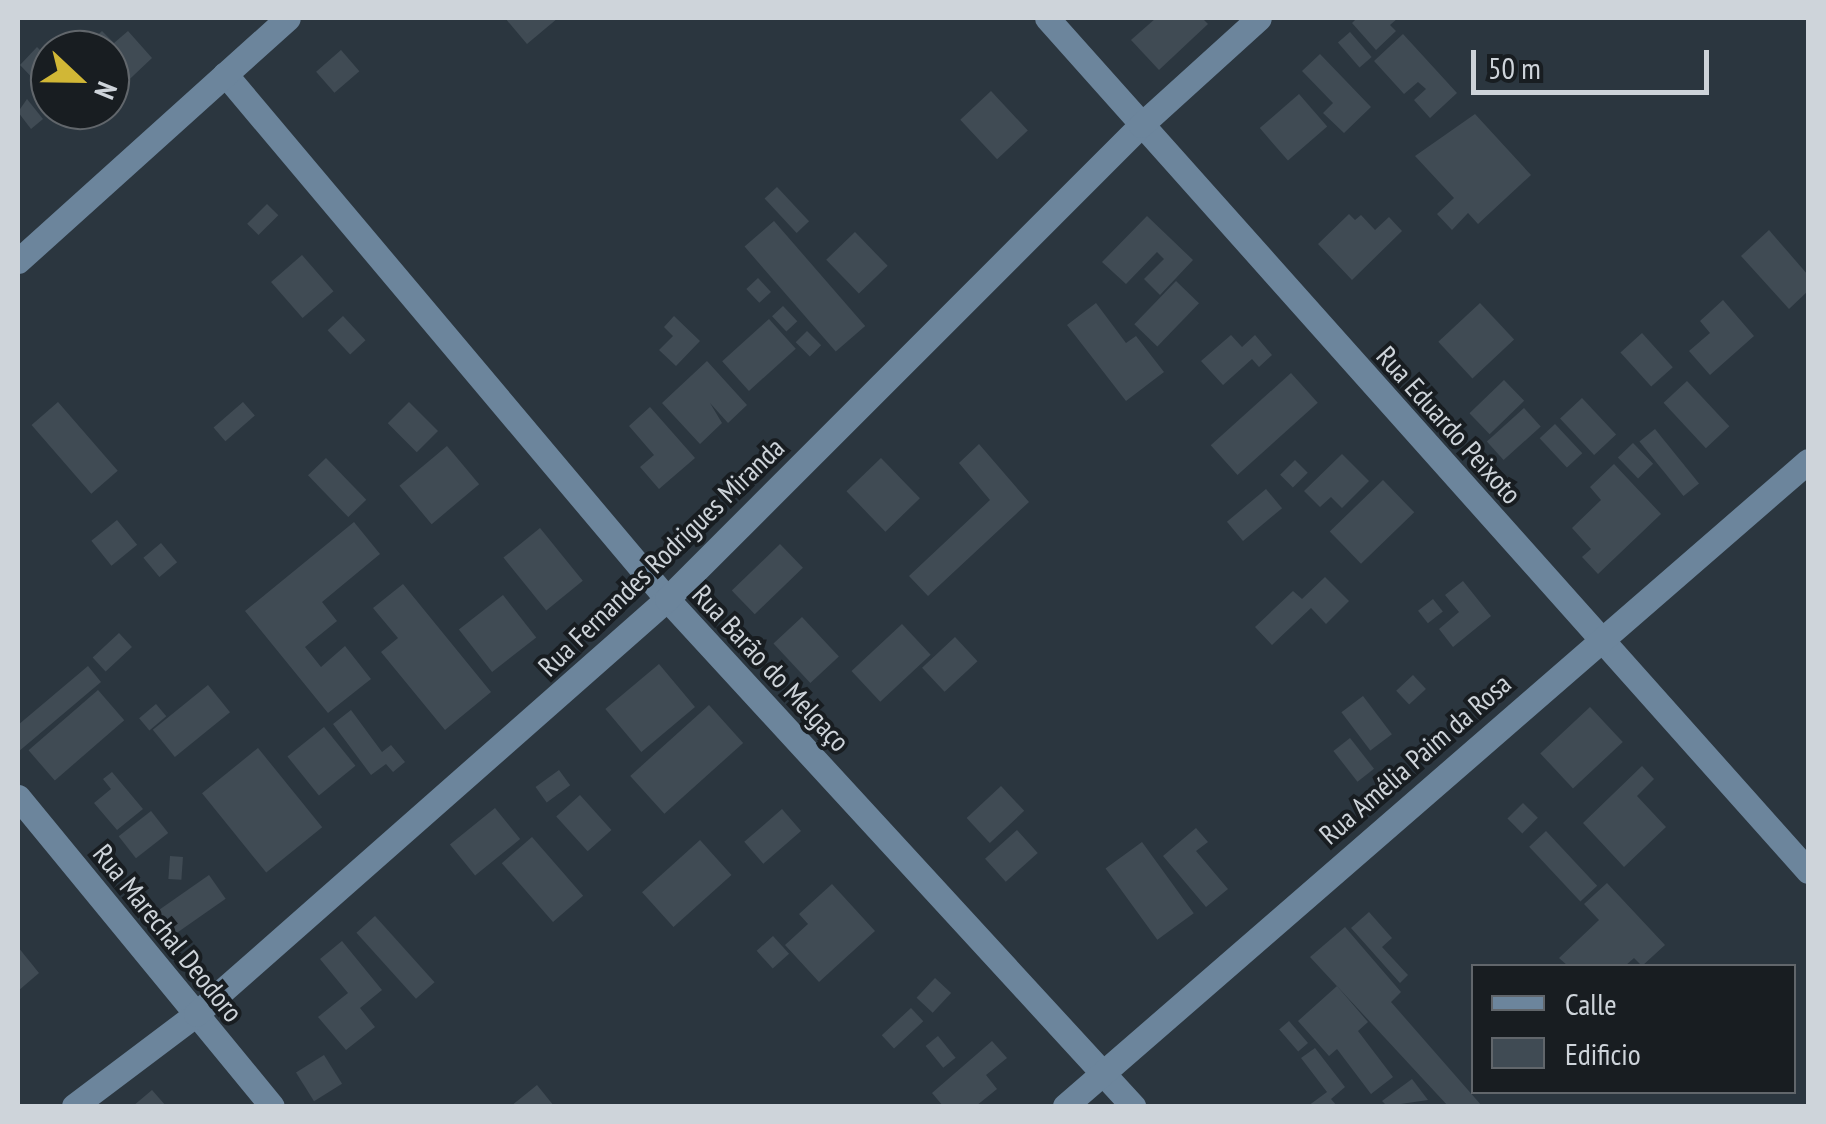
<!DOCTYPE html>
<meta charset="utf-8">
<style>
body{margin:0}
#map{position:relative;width:1826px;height:1124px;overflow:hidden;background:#2b363f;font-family:"PT Sans Narrow",sans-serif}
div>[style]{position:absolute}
.building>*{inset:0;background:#404b54;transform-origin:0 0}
.minor>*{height:25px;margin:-12.5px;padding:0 12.5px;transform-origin:12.5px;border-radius:12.5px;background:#6c859c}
span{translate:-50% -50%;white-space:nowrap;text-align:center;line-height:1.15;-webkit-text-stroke:8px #181d21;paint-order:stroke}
.street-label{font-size:28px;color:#ced4da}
.frame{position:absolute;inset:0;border:20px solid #ced4da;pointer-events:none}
.legend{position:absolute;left:1471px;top:964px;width:325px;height:130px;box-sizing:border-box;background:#181d21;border:2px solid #61666b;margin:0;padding:12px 18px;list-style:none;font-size:30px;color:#ced4da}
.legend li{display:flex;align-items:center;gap:20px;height:50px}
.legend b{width:50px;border:2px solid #61666b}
.north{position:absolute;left:30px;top:30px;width:100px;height:100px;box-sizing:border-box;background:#181d21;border:2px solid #61666b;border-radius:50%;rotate:112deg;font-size:28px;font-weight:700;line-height:40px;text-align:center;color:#ced4da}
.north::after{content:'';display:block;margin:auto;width:35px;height:45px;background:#d1b736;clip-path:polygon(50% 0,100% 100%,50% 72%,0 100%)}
.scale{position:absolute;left:1471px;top:50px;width:238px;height:45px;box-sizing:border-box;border:5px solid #ced4da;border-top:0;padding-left:12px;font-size:30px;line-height:35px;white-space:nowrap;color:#ced4da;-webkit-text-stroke:8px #181d21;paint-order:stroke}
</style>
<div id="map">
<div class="building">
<i style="clip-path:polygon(505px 18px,558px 18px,527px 44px)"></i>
<i style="clip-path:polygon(1156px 18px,1202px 18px,1208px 24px,1159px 70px,1131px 40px)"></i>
<i style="clip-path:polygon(1357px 18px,1398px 18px,1390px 25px,1396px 31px,1376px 50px,1352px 23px)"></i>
<i style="clip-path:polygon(102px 31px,114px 43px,128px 31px,152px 58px,115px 93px,110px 50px,87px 45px)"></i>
<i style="left:1350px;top:32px;width:33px;height:16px;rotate:49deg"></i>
<i style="clip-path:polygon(1403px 34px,1457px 93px,1430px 118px,1414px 100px,1426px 89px,1418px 82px,1404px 94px,1374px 61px)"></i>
<i style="clip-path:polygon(37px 47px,50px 60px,50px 76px,40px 86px,20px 65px)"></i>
<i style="left:341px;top:50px;width:28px;height:33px;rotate:49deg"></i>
<i style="clip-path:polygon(1320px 54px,1371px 107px,1344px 133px,1323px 113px,1333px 103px,1302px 71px)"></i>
<i style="left:991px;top:91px;width:54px;height:42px;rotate:47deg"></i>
<i style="left:1299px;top:94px;width:43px;height:52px;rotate:49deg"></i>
<i style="clip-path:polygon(27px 99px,43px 119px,31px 129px,18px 112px)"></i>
<i style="clip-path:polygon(1475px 114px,1531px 175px,1478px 224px,1468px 213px,1452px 230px,1437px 214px,1454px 198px,1415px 156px)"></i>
<i style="left:777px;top:187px;width:47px;height:17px;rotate:47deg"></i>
<i style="left:267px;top:204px;width:16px;height:28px;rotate:45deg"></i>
<i style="clip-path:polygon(1349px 214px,1355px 220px,1361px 215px,1375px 230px,1389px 217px,1402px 231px,1352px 280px,1318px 244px)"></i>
<i style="clip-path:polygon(1147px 216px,1193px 260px,1160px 295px,1144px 279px,1164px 259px,1157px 252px,1126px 284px,1102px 262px)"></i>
<i style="left:774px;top:221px;width:139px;height:39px;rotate:49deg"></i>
<i style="clip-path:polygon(1769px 230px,1808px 275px,1808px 291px,1789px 309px,1741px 256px)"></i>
<i style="left:855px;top:232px;width:47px;height:40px;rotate:46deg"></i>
<i style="left:302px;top:255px;width:48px;height:41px;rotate:49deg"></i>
<i style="left:758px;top:278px;width:19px;height:16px;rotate:47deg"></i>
<i style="left:1176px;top:281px;width:32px;height:60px;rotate:44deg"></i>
<i style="clip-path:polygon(1723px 300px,1754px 336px,1710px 375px,1689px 351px,1710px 333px,1700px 321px)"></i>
<i style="clip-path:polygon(1096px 303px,1126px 343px,1136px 336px,1164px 372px,1126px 401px,1067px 325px)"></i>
<i style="left:1480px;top:303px;width:50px;height:57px;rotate:47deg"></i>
<i style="left:783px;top:306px;width:21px;height:15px;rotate:47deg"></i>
<i style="left:343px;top:316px;width:33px;height:21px;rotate:47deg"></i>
<i style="clip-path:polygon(674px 316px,700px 341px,676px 366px,659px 350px,673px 336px,664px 327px)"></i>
<i style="left:769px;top:319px;width:40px;height:63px;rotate:48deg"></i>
<i style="left:807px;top:331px;width:20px;height:16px;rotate:45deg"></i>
<i style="left:1642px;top:333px;width:46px;height:29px;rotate:48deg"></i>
<i style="clip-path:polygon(1231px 335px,1242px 347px,1255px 335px,1272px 355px,1259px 367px,1252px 359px,1223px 385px,1201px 361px)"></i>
<i style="clip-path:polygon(707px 361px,747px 405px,728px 423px,710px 403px,722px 423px,700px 444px,662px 403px)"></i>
<i style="left:1291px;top:373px;width:40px;height:108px;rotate:48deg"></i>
<i style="left:1504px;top:380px;width:29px;height:48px;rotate:46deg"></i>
<i style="left:1687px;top:381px;width:62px;height:32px;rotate:47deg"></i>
<i style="left:1582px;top:398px;width:50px;height:30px;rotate:47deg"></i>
<i style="left:58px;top:402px;width:91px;height:35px;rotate:49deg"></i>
<i style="left:243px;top:402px;width:18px;height:39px;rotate:49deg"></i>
<i style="left:409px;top:402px;width:41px;height:30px;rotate:45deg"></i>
<i style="clip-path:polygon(650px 407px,695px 458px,659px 489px,640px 467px,654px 455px,629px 426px)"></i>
<i style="left:1524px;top:408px;width:25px;height:50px;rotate:48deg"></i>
<i style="left:1555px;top:424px;width:40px;height:21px;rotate:47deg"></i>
<i style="left:1655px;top:429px;width:70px;height:20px;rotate:51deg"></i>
<i style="left:1633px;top:443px;width:29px;height:21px;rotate:46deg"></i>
<i style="clip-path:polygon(979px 444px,1029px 502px,928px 596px,909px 576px,990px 500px,959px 463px)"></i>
<i style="left:447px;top:446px;width:50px;height:62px;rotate:50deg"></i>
<i style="clip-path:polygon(1342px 454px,1369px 481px,1342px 508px,1331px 497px,1320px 507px,1304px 491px)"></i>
<i style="left:326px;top:458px;width:58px;height:25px;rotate:46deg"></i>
<i style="left:881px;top:458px;width:56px;height:48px;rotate:46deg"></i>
<i style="left:1295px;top:460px;width:18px;height:21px;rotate:45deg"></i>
<i style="clip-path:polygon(1614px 464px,1661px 514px,1598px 574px,1582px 557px,1591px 549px,1572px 528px,1601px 500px,1590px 487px)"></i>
<i style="left:1383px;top:480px;width:45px;height:74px;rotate:46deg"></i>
<i style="left:1266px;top:489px;width:25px;height:51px;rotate:50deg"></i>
<i style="left:117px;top:520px;width:32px;height:33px;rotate:51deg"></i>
<i style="clip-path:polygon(354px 522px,380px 554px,322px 602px,337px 621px,305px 647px,321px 667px,345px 646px,371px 679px,328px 713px,245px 611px)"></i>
<i style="left:540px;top:528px;width:68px;height:47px;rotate:51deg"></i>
<i style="left:161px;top:543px;width:25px;height:23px;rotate:50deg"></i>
<i style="left:780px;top:544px;width:33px;height:67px;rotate:46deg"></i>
<i style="clip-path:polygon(1325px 577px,1349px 601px,1326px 624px,1311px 608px,1272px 645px,1255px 627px,1293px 591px,1302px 599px)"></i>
<i style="clip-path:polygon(1463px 581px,1491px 616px,1453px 647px,1439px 629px,1459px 612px,1445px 595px)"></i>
<i style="clip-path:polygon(403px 584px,491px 692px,445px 730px,381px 652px,398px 638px,373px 608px)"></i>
<i style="left:503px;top:595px;width:54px;height:56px;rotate:52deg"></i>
<i style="left:1433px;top:599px;width:16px;height:19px;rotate:52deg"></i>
<i style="left:802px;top:617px;width:54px;height:39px;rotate:47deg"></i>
<i style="left:902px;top:624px;width:42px;height:69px;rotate:47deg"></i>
<i style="left:119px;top:633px;width:19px;height:36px;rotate:47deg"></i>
<i style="left:955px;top:637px;width:33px;height:45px;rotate:47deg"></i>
<i style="left:659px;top:664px;width:56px;height:70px;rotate:50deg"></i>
<i style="clip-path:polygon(88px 666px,101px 682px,18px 752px,18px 725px)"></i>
<i style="left:1413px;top:675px;width:19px;height:23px;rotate:47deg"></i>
<i style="left:208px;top:685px;width:35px;height:71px;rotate:51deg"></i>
<i style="left:98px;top:690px;width:40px;height:92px;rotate:49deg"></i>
<i style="left:1363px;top:696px;width:48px;height:27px;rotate:53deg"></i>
<i style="left:156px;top:704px;width:16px;height:22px;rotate:50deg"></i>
<i style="left:709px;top:705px;width:51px;height:106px;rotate:48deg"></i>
<i style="left:1590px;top:707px;width:48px;height:68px;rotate:47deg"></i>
<i style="clip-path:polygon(351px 710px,382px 752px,391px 745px,405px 762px,393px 772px,386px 764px,371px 775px,333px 724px)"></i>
<i style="left:324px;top:727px;width:50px;height:47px;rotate:51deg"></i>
<i style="left:1350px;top:738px;width:39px;height:21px;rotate:52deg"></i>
<i style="left:258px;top:748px;width:102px;height:72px;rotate:51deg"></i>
<i style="clip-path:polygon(1642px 766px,1654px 779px,1637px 796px,1666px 827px,1624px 867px,1583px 823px)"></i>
<i style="left:559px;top:770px;width:19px;height:29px;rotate:54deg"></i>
<i style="clip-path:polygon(112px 772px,143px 809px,117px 830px,94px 803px,111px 789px,103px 779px)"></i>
<i style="left:1001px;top:786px;width:34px;height:47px;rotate:47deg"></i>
<i style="left:580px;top:795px;width:47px;height:32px;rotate:48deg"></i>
<i style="left:1523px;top:803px;width:21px;height:22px;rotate:45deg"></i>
<i style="left:495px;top:808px;width:40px;height:58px;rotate:51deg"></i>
<i style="left:782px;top:809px;width:29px;height:50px;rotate:49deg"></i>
<i style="left:151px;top:811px;width:28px;height:41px;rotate:52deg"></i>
<i style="clip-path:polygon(1196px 828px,1208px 842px,1196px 851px,1228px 889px,1206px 907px,1163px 856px)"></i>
<i style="left:1017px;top:830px;width:31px;height:43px;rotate:48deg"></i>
<i style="left:1546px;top:831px;width:75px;height:23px;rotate:47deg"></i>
<i style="left:532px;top:837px;width:78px;height:40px;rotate:49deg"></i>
<i style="left:700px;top:840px;width:47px;height:78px;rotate:48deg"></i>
<i style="left:1142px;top:842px;width:88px;height:45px;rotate:54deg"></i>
<i style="left:170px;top:856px;width:13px;height:23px;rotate:4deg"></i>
<i style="left:209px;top:875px;width:29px;height:62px;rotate:55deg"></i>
<i style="clip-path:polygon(1607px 883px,1665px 945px,1642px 966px,1634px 958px,1625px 966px,1568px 966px,1559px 958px,1599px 920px,1584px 904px)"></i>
<i style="clip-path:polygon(832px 884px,875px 931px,819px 982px,785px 945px,808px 924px,799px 914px)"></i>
<i style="clip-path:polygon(1369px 912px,1392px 938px,1382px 947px,1408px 975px,1400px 983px,1351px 928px)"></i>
<i style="left:375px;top:916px;width:89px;height:25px;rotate:48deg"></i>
<i style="clip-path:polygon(1345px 927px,1401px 992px,1391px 1002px,1482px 1106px,1448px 1106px,1310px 957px)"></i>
<i style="left:773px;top:936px;width:24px;height:22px;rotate:48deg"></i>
<i style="clip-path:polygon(342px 941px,382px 990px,360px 1008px,375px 1027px,346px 1050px,318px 1017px,348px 993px,320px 959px)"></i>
<i style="clip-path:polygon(18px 947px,39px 973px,18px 991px)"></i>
<i style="left:935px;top:978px;width:22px;height:27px;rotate:43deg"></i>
<i style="clip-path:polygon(1337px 986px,1368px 1022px,1358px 1031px,1393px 1077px,1371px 1094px,1337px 1049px,1329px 1056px,1298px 1021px)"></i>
<i style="left:911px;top:1008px;width:18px;height:40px;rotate:47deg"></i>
<i style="left:1289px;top:1021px;width:29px;height:13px;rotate:49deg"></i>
<i style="left:938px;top:1036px;width:28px;height:16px;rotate:51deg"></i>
<i style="clip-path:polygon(992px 1041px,1007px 1058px,986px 1075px,997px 1089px,976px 1106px,943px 1106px,932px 1093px)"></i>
<i style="clip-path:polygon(1315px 1048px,1345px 1087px,1331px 1099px,1337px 1106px,1308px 1106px,1327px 1092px,1301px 1058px)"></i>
<i style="left:324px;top:1055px;width:34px;height:33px;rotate:58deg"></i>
<i style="clip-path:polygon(1412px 1079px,1428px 1100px,1387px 1106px,1382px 1101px)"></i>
<i style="clip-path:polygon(537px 1085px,554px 1106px,511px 1106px)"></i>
<i style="clip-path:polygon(152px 1090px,166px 1106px,133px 1106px)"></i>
</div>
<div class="minor">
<i style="left:1047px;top:18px;width:1143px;rotate:48.26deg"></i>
<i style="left:225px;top:74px;width:686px;rotate:49.91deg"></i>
<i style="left:667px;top:599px;width:689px;rotate:47.41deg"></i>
<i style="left:18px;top:261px;width:363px;rotate:-42deg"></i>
<i style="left:18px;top:797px;width:400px;rotate:50.6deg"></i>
<i style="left:74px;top:1106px;width:153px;rotate:-37deg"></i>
<i style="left:196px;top:1014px;width:628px;rotate:-41.38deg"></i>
<i style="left:667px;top:599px;width:670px;rotate:-45deg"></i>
<i style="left:1141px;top:125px;width:159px;rotate:-42.2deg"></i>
<i style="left:1065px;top:1106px;width:984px;rotate:-40.96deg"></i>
</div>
<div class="street-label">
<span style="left:1449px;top:425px;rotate:48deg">Rua Eduardo Peixoto</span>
<span style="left:661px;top:557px;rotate:-44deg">Rua Fernandes Rodrigues Miranda</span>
<span style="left:771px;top:668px;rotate:47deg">Rua Barão do Melgaço</span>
<span style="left:1415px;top:759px;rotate:-41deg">Rua Amélia Paim da Rosa</span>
<span style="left:168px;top:933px;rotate:51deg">Rua Marechal Deodoro</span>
</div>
<div class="frame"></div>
<ul class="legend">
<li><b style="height:12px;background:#6c859c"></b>Calle</li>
<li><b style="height:28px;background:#404b54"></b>Edificio</li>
</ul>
<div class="north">N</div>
<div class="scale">50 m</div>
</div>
